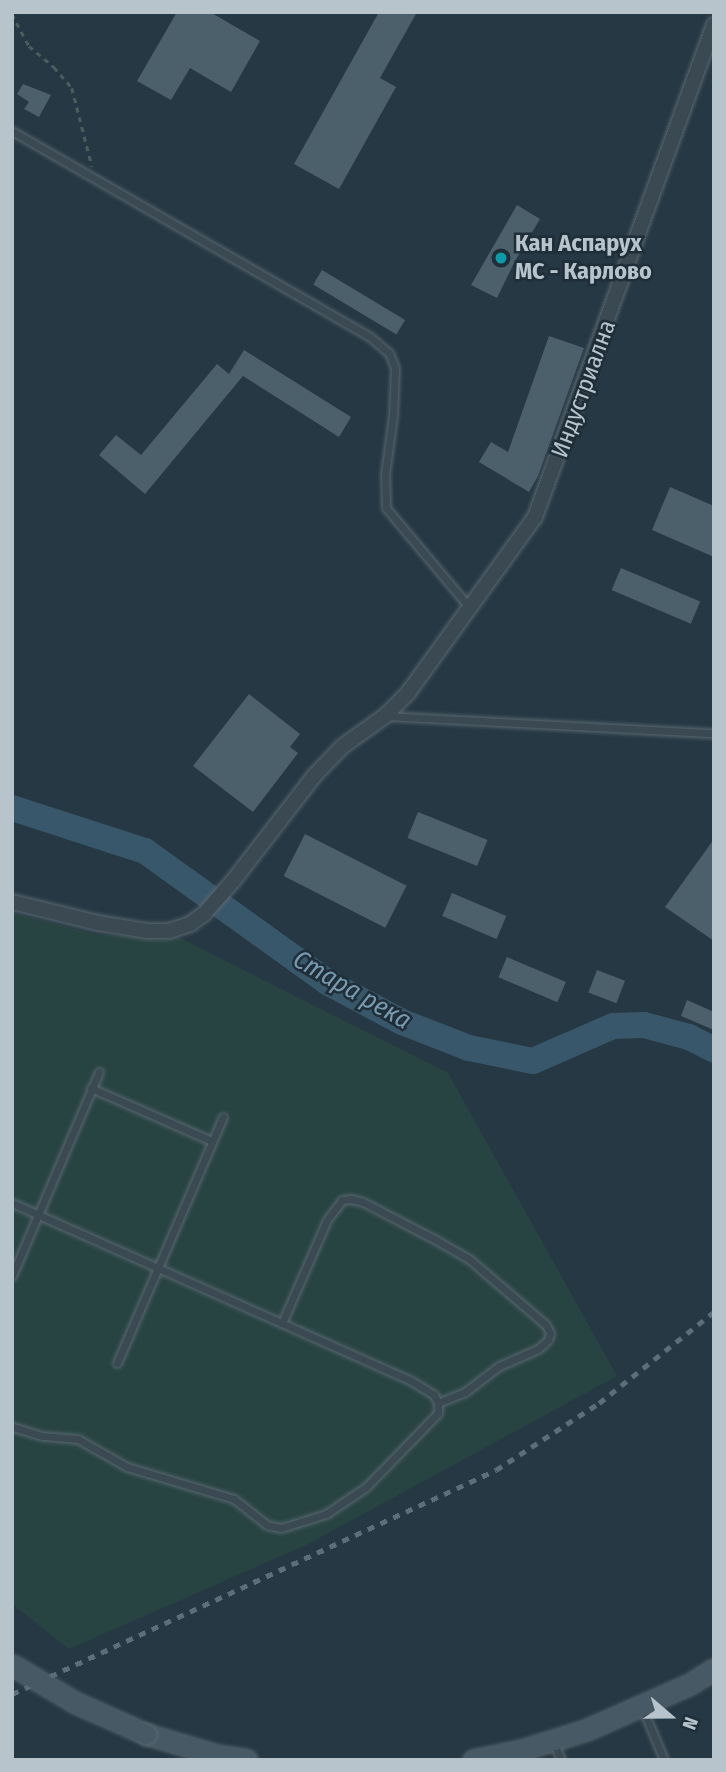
<!DOCTYPE html>
<meta charset="utf-8">
<style>
body{margin:0}
#map{position:relative;width:726px;height:1772px;overflow:hidden;background:#263843;font-family:"Fira Sans Condensed",sans-serif}
div>[style]{position:absolute}
.green>*{inset:0;background:#284442}
.river>*{height:26px;margin:-13px;padding:0 13px;transform-origin:13px;border-radius:13px;background:#39576a}
.building>*{inset:0;background:#4c606b;transform-origin:0 0}
.path>*{height:2.5px;margin-top:-1.25px;transform-origin:0;background:repeating-linear-gradient(90deg,#47605e 0 5px,transparent 0 10px)}
.roads{filter:drop-shadow(0 0 2px #596770) drop-shadow(0 0 2px #596770)}
.lane>*{height:7px;margin:-3.5px;padding:0 3.5px;transform-origin:3.5px;border-radius:3.5px;background:#3b4953}
.street>*{height:14px;margin:-7px;padding:0 7px;transform-origin:7px;border-radius:7px;background:#3b4953}
.secondary>*{height:19px;margin:-9.5px;padding:0 9.5px;transform-origin:9.5px;border-radius:9.5px;background:#485966}
.rail>*{height:4.5px;margin-top:-2.25px;transform-origin:0;background:repeating-linear-gradient(90deg,#5d6e7a 0 7px,transparent 0 14px)}
.bridges{filter:drop-shadow(0 0 2px #596770) drop-shadow(0 0 2px #596770)}
.secondary-bridge>*{height:19px;margin:-9.5px;padding:0 9.5px;transform-origin:9.5px;border-radius:9.5px;background:#485966}
.dots>*{width:19px;height:19px;translate:-50% -50%;box-sizing:border-box;border:4px solid #1f2e38;border-radius:50%}
span{translate:-50% -50%;white-space:nowrap;text-align:center;line-height:1.15;-webkit-text-stroke:5px #1f2e38;paint-order:stroke}
.poi-label{font-size:24px;color:#b8c4cc;font-weight:700}
.left{translate:0 -50%;text-align:left}
.street-label{font-size:24px;color:#b8c4cc}
.water-label{font-size:26px;color:#779ab0;font-style:italic}
.frame{position:absolute;inset:0;border:14px solid #b8c4cc;pointer-events:none}
.north{position:absolute;left:635px;top:1681px;width:70px;height:70px;-webkit-text-stroke:5px #1f2e38;paint-order:stroke;rotate:110deg;font-size:19px;font-weight:700;line-height:28px;text-align:center;color:#b8c4cc}
.north::after{content:'';display:block;margin:auto;width:24px;height:32px;background:#b8c4cc;clip-path:polygon(50% 0,100% 100%,50% 72%,0 100%)}
</style>
<div id="map">
<div class="green">
<i style="clip-path:polygon(12px 913px,98px 935px,178px 937px,448px 1073px,617px 1376px,306px 1545px,69px 1649px,12px 1604px)"></i>
</div>
<div class="river">
<i style="left:12px;top:808px;width:140px;rotate:17.9deg"></i>
<i style="left:145px;top:851px;width:224px;rotate:35.7deg"></i>
<i style="left:327px;top:982px;width:85px;rotate:28.1deg"></i>
<i style="left:402px;top:1022px;width:72px;rotate:21.2deg"></i>
<i style="left:469px;top:1048px;width:65px;rotate:11.5deg"></i>
<i style="left:533px;top:1061px;width:87px;rotate:-23.6deg"></i>
<i style="left:613px;top:1026px;width:31px;rotate:-2deg"></i>
<i style="left:644px;top:1025px;width:47px;rotate:14.9deg"></i>
<i style="left:689px;top:1037px;width:28px;rotate:27deg"></i>
</div>
<div class="building">
<i style="clip-path:polygon(177px 12px,210px 12px,260px 41px,231px 92px,190px 68px,171px 100px,137px 81px)"></i>
<i style="clip-path:polygon(379px 12px,417px 12px,380px 78px,396px 87px,339px 189px,294px 164px)"></i>
<i style="clip-path:polygon(23px 84px,51px 95px,39px 117px,24px 109px,29px 102px,17px 94px)"></i>
<i style="clip-path:polygon(517px 205px,540px 219px,515px 261px,497px 298px,471px 285px)"></i>
<i style="left:322px;top:270px;width:97px;height:17px;rotate:31deg"></i>
<i style="clip-path:polygon(549px 336px,584px 348px,538px 476px,529px 492px,479px 462px,491px 442px,508px 452px)"></i>
<i style="clip-path:polygon(244px 350px,351px 417px,339px 437px,243px 376px,145px 494px,99px 455px,116px 435px,141px 455px,217px 364px,229px 374px)"></i>
<i style="clip-path:polygon(670px 487px,714px 506px,714px 557px,652px 530px)"></i>
<i style="left:621px;top:568px;width:86px;height:24px;rotate:23deg"></i>
<i style="clip-path:polygon(249px 694px,300px 734px,290px 747px,298px 753px,253px 812px,193px 766px)"></i>
<i style="left:418px;top:812px;width:75px;height:28px;rotate:22deg"></i>
<i style="left:305px;top:834px;width:114px;height:47px;rotate:27deg"></i>
<i style="clip-path:polygon(714px 839px,714px 941px,665px 907px)"></i>
<i style="left:452px;top:893px;width:59px;height:25px;rotate:23deg"></i>
<i style="left:507px;top:957px;width:64px;height:22px;rotate:23deg"></i>
<i style="left:597px;top:970px;width:30px;height:24px;rotate:21deg"></i>
<i style="clip-path:polygon(687px 1000px,714px 1012px,714px 1030px,681px 1016px)"></i>
</div>
<div class="path">
<i style="left:12px;top:14px;width:36px;rotate:62deg"></i>
<i style="left:29px;top:46px;width:33px;rotate:40deg"></i>
<i style="left:54px;top:67px;width:28px;rotate:49deg"></i>
<i style="left:72px;top:88px;width:81px;rotate:75.6deg"></i>
</div>
<div class="roads">
<div class="lane">
<i style="left:12px;top:131px;width:413px;rotate:29.9deg"></i>
<i style="left:370px;top:337px;width:25px;rotate:40deg"></i>
<i style="left:389px;top:353px;width:16px;rotate:68deg"></i>
<i style="left:395px;top:368px;width:47px;rotate:92.4deg"></i>
<i style="left:393px;top:415px;width:61px;rotate:97.6deg"></i>
<i style="left:385px;top:475px;width:33px;rotate:88deg"></i>
<i style="left:386px;top:508px;width:129px;rotate:50deg"></i>
<i style="left:385px;top:716px;width:329px;rotate:3deg"></i>
<i style="left:91px;top:1088px;width:132px;rotate:23.7deg"></i>
<i style="left:12px;top:1203px;width:436px;rotate:24deg"></i>
<i style="left:410px;top:1380px;width:28px;rotate:32deg"></i>
<i style="left:434px;top:1395px;width:9px;rotate:63deg"></i>
<i style="left:438px;top:1403px;width:10px;rotate:90deg"></i>
<i style="left:438px;top:1413px;width:103px;rotate:134.2deg"></i>
<i style="left:366px;top:1487px;width:48px;rotate:146deg"></i>
<i style="left:326px;top:1514px;width:47px;rotate:162.7deg"></i>
<i style="left:281px;top:1528px;width:14px;rotate:-168deg"></i>
<i style="left:267px;top:1525px;width:42px;rotate:-141.8deg"></i>
<i style="left:234px;top:1499px;width:112px;rotate:-163.3deg"></i>
<i style="left:127px;top:1467px;width:56px;rotate:-150.3deg"></i>
<i style="left:78px;top:1439px;width:36px;rotate:-175deg"></i>
<i style="left:42px;top:1436px;width:31px;rotate:-163deg"></i>
<i style="left:12px;top:1276px;width:222px;rotate:-66.9deg"></i>
<i style="left:282px;top:1323px;width:112px;rotate:-66.4deg"></i>
<i style="left:327px;top:1220px;width:25px;rotate:-53deg"></i>
<i style="left:342px;top:1200px;width:9px;rotate:-6deg"></i>
<i style="left:351px;top:1199px;width:12px;rotate:14deg"></i>
<i style="left:363px;top:1202px;width:82px;rotate:27.5deg"></i>
<i style="left:436px;top:1240px;width:38px;rotate:30deg"></i>
<i style="left:469px;top:1259px;width:101px;rotate:40.6deg"></i>
<i style="left:546px;top:1325px;width:9px;rotate:63deg"></i>
<i style="left:550px;top:1333px;width:7px;rotate:106deg"></i>
<i style="left:548px;top:1340px;width:13px;rotate:138deg"></i>
<i style="left:538px;top:1349px;width:43px;rotate:156.4deg"></i>
<i style="left:499px;top:1366px;width:43px;rotate:142.6deg"></i>
<i style="left:465px;top:1392px;width:29px;rotate:158deg"></i>
<i style="left:117px;top:1363px;width:268px;rotate:-66.7deg"></i>
<i style="left:642px;top:1707px;width:57px;rotate:67.5deg"></i>
<i style="left:553px;top:1741px;width:21px;rotate:67deg"></i>
</div>
<div class="street">
<i style="left:12px;top:902px;width:89px;rotate:13.7deg"></i>
<i style="left:98px;top:923px;width:51px;rotate:9.1deg"></i>
<i style="left:148px;top:931px;width:21px"></i>
<i style="left:169px;top:931px;width:22px;rotate:-18deg"></i>
<i style="left:190px;top:924px;width:17px;rotate:-36deg"></i>
<i style="left:204px;top:914px;width:44px;rotate:-48.7deg"></i>
<i style="left:233px;top:881px;width:134px;rotate:-52.3deg"></i>
<i style="left:315px;top:775px;width:40px;rotate:-46deg"></i>
<i style="left:343px;top:746px;width:52px;rotate:-35.5deg"></i>
<i style="left:385px;top:716px;width:33px;rotate:-45deg"></i>
<i style="left:408px;top:693px;width:217px;rotate:-54.2deg"></i>
<i style="left:535px;top:517px;width:524px;rotate:-70.01deg"></i>
</div>
<div class="secondary">
<i style="left:146px;top:1734px;width:77px;rotate:16.6deg"></i>
<i style="left:220px;top:1756px;width:27px;rotate:8deg"></i>
<i style="left:473px;top:1760px;width:50px;rotate:-11.5deg"></i>
<i style="left:522px;top:1750px;width:67px;rotate:-17.4deg"></i>
<i style="left:586px;top:1730px;width:114px;rotate:-23.9deg"></i>
<i style="left:690px;top:1684px;width:28px;rotate:-32deg"></i>
</div>
</div>
<div class="rail">
<i style="left:12px;top:1694px;width:533px;rotate:-24.84deg"></i>
<i style="left:496px;top:1470px;width:123px;rotate:-33deg"></i>
<i style="left:599px;top:1403px;width:147px;rotate:-38.4deg"></i>
</div>
<div class="bridges">
<div class="secondary-bridge">
<i style="left:12px;top:1665px;width:72px;rotate:30.8deg"></i>
<i style="left:74px;top:1702px;width:79px;rotate:24deg"></i>
</div>
</div>
<div class="dots">
<i style="left:501px;top:258px;background:#0f9aa8"></i>
</div>
<div class="poi-label">
<span class="left" style="left:515px;top:258px">Кан Аспарух<br>МС - Карлово</span>
</div>
<div class="street-label">
<span style="left:584px;top:389px;rotate:-70deg">Индустриална</span>
</div>
<div class="water-label">
<span style="left:352px;top:990px;rotate:30deg">Стара река</span>
</div>
<div class="frame"></div>
<div class="north">N</div>
</div>
